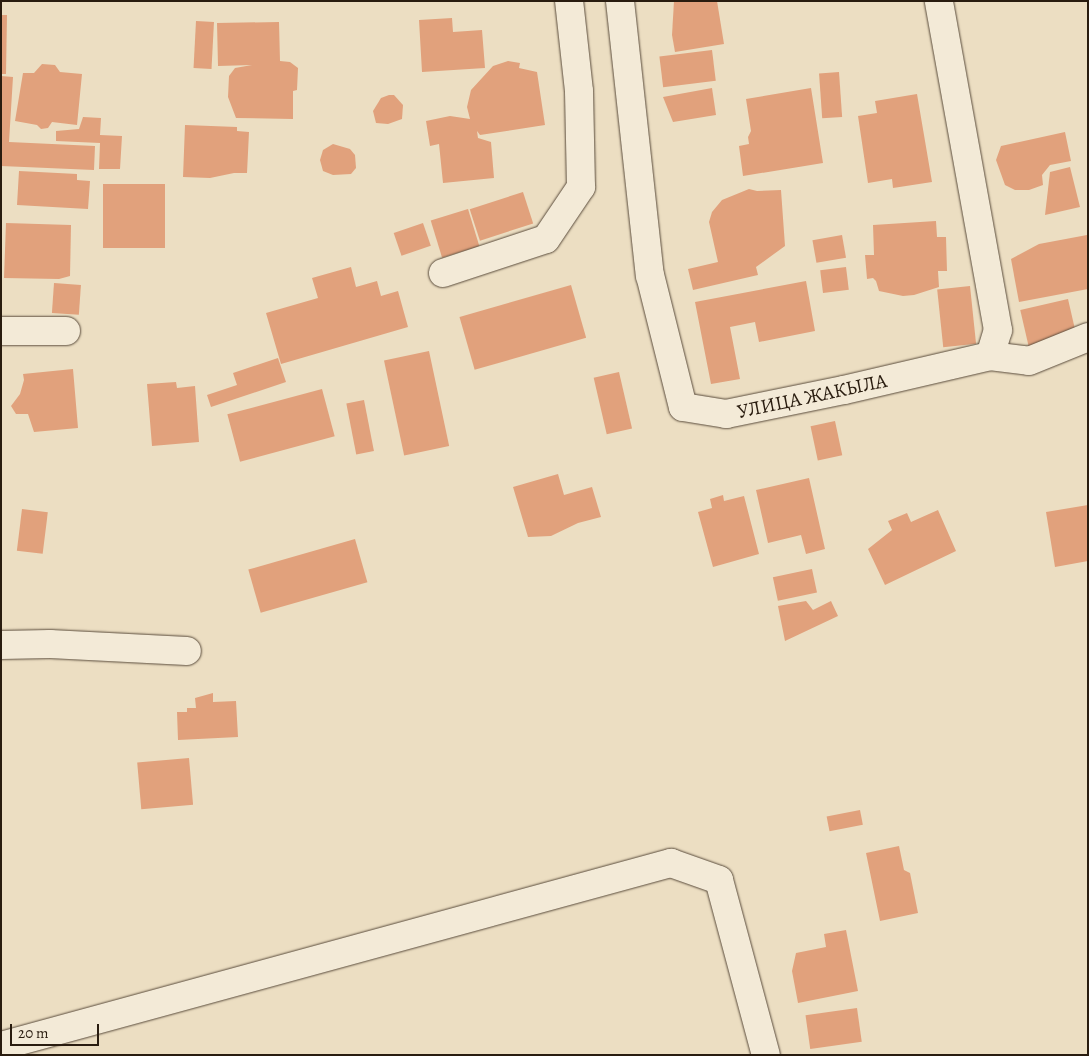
<!DOCTYPE html>
<meta charset="utf-8">
<style>
body{margin:0}
#map{position:relative;width:1089px;height:1056px;overflow:hidden;background:#ecdec2;font-family:Alegreya,serif}
div>[style]{position:absolute}
.building>*{inset:0;background:#e1a17c;transform-origin:0 0}
.roads{filter:drop-shadow(0 0 1px #5a4c3c) drop-shadow(0 0 1px #5a4c3c)}
.minor>*{height:28px;margin:-14px;padding:0 14px;transform-origin:14px;border-radius:14px;background:#f3ead7}
span{translate:-50% -50%;white-space:nowrap;text-align:center;line-height:1.15;-webkit-text-stroke:4.5px #f3ead7;paint-order:stroke}
.street-label{font-size:20px;color:#291c0f}
.frame{position:absolute;inset:0;border:2px solid #291c0f;pointer-events:none}
.scale{position:absolute;left:10px;top:1024px;width:89px;height:22px;box-sizing:border-box;border:2px solid #291c0f;border-top:0;padding-left:6px;font-size:15px;line-height:18px;white-space:nowrap;color:#291c0f;-webkit-text-stroke:4px #f3ead7;paint-order:stroke}
</style>
<div id="map">
<div class="building">
<i style="clip-path:polygon(674px 1px,717px 1px,724px 44px,675px 52px,672px 35px)"></i>
<i style="clip-path:polygon(1px 15px,7px 15px,6px 74px,1px 74px)"></i>
<i style="clip-path:polygon(452px 18px,453px 32px,482px 30px,485px 68px,422px 72px,419px 20px)"></i>
<i style="left:196px;top:21px;width:18px;height:47px;rotate:3deg"></i>
<i style="clip-path:polygon(279px 22px,280px 61px,290px 62px,298px 68px,297px 90px,293px 91px,293px 119px,236px 118px,228px 97px,229px 76px,235px 68px,252px 65px,218px 66px,217px 23px)"></i>
<i style="left:712px;top:50px;width:31px;height:53px;rotate:83deg"></i>
<i style="clip-path:polygon(508px 61px,520px 63px,519px 68px,537px 72px,545px 125px,480px 135px,477px 131px,478px 138px,468px 140px,478px 138px,491px 142px,494px 178px,443px 183px,439px 144px,430px 146px,426px 121px,450px 116px,470px 119px,467px 107px,471px 90px,493px 66px)"></i>
<i style="clip-path:polygon(42px 64px,55px 65px,60px 72px,82px 74px,77px 125px,52px 122px,48px 128px,41px 129px,37px 125px,15px 121px,23px 73px,34px 73px)"></i>
<i style="left:839px;top:72px;width:45px;height:20px;rotate:86deg"></i>
<i style="clip-path:polygon(1px 76px,13px 77px,9px 142px,95px 146px,94px 170px,1px 166px)"></i>
<i style="clip-path:polygon(712px 88px,716px 115px,673px 122px,663px 97px)"></i>
<i style="clip-path:polygon(811px 88px,823px 163px,743px 176px,739px 146px,749px 144px,748px 137px,751px 131px,746px 99px)"></i>
<i style="clip-path:polygon(917px 94px,932px 182px,893px 188px,892px 179px,868px 183px,858px 116px,877px 113px,875px 101px)"></i>
<i style="clip-path:polygon(389px 95px,394px 95px,403px 105px,402px 119px,388px 124px,376px 123px,373px 111px,381px 98px)"></i>
<i style="clip-path:polygon(83px 117px,101px 118px,100px 135px,122px 136px,120px 169px,99px 169px,100px 143px,56px 141px,56px 131px,79px 129px)"></i>
<i style="clip-path:polygon(185px 125px,237px 127px,237px 131px,249px 132px,247px 173px,234px 173px,210px 178px,183px 177px)"></i>
<i style="clip-path:polygon(1065px 132px,1071px 161px,1050px 165px,1042px 175px,1043px 185px,1029px 190px,1015px 190px,1005px 185px,996px 160px,1001px 146px)"></i>
<i style="clip-path:polygon(333px 144px,350px 149px,355px 155px,356px 168px,351px 174px,333px 175px,323px 171px,320px 160px,323px 150px)"></i>
<i style="clip-path:polygon(1070px 167px,1080px 207px,1045px 215px,1050px 172px)"></i>
<i style="clip-path:polygon(19px 171px,77px 174px,77px 180px,90px 181px,88px 209px,17px 205px)"></i>
<i style="left:103px;top:184px;width:62px;height:64px"></i>
<i style="clip-path:polygon(749px 189px,757px 191px,781px 190px,785px 246px,756px 267px,758px 275px,693px 290px,688px 269px,718px 262px,709px 222px,712px 212px,722px 200px)"></i>
<i style="left:523px;top:192px;width:33px;height:56px;rotate:72deg"></i>
<i style="left:468px;top:209px;width:39px;height:39px;rotate:73deg"></i>
<i style="clip-path:polygon(936px 221px,937px 237px,946px 237px,947px 271px,938px 271px,939px 287px,914px 295px,903px 296px,879px 291px,876px 281px,873px 278px,867px 279px,865px 255px,874px 255px,873px 225px)"></i>
<i style="clip-path:polygon(6px 223px,71px 225px,70px 276px,59px 279px,4px 278px)"></i>
<i style="left:423px;top:223px;width:24px;height:31px;rotate:71deg"></i>
<i style="left:842px;top:235px;width:23px;height:30px;rotate:80deg"></i>
<i style="clip-path:polygon(1087px 235px,1088px 289px,1019px 302px,1011px 259px,1039px 244px)"></i>
<i style="clip-path:polygon(351px 267px,356px 287px,377px 281px,381px 296px,398px 291px,408px 327px,281px 364px,266px 313px,318px 298px,312px 278px)"></i>
<i style="left:846px;top:267px;width:23px;height:26px;rotate:83deg"></i>
<i style="clip-path:polygon(806px 281px,815px 331px,759px 342px,755px 322px,730px 327px,740px 379px,711px 384px,695px 302px)"></i>
<i style="left:54px;top:283px;width:27px;height:30px;rotate:4deg"></i>
<i style="left:571px;top:285px;width:55px;height:116px;rotate:74deg"></i>
<i style="left:970px;top:286px;width:58px;height:33px;rotate:84deg"></i>
<i style="left:1068px;top:299px;width:40px;height:49px;rotate:77deg"></i>
<i style="left:429px;top:351px;width:97px;height:46px;rotate:78deg"></i>
<i style="clip-path:polygon(278px 358px,286px 382px,211px 407px,207px 395px,237px 385px,233px 373px)"></i>
<i style="clip-path:polygon(73px 369px,78px 428px,34px 432px,28px 414px,16px 414px,11px 406px,20px 394px,24px 380px,23px 374px)"></i>
<i style="left:619px;top:372px;width:58px;height:26px;rotate:77deg"></i>
<i style="clip-path:polygon(176px 382px,177px 388px,195px 386px,199px 442px,152px 446px,147px 384px)"></i>
<i style="left:322px;top:389px;width:49px;height:98px;rotate:75deg"></i>
<i style="left:364px;top:400px;width:52px;height:18px;rotate:79deg"></i>
<i style="left:835px;top:421px;width:35px;height:25px;rotate:78deg"></i>
<i style="clip-path:polygon(558px 474px,564px 495px,592px 487px,601px 517px,578px 523px,551px 536px,528px 537px,513px 487px)"></i>
<i style="clip-path:polygon(809px 478px,825px 549px,806px 554px,801px 535px,768px 543px,756px 490px)"></i>
<i style="clip-path:polygon(723px 495px,724px 501px,744px 496px,759px 554px,713px 567px,698px 512px,712px 508px,710px 499px)"></i>
<i style="clip-path:polygon(1088px 505px,1088px 561px,1055px 567px,1046px 512px)"></i>
<i style="left:22px;top:509px;width:26px;height:42px;rotate:7deg"></i>
<i style="clip-path:polygon(938px 510px,956px 551px,885px 585px,868px 549px,892px 530px,888px 521px,907px 513px,911px 522px)"></i>
<i style="left:355px;top:539px;width:45px;height:111px;rotate:74deg"></i>
<i style="left:812px;top:569px;width:24px;height:40px;rotate:78deg"></i>
<i style="clip-path:polygon(806px 601px,813px 610px,831px 601px,838px 616px,785px 641px,778px 606px)"></i>
<i style="clip-path:polygon(213px 693px,213px 702px,236px 701px,238px 737px,178px 740px,177px 712px,187px 712px,187px 708px,196px 708px,195px 698px)"></i>
<i style="left:189px;top:758px;width:47px;height:52px;rotate:85deg"></i>
<i style="left:860px;top:810px;width:15px;height:34px;rotate:79deg"></i>
<i style="clip-path:polygon(899px 846px,904px 870px,910px 873px,918px 913px,880px 921px,866px 853px)"></i>
<i style="clip-path:polygon(846px 930px,858px 991px,798px 1003px,792px 971px,796px 953px,826px 947px,824px 934px)"></i>
<i style="left:857px;top:1008px;width:34px;height:52px;rotate:82deg"></i>
</div>
<div class="roads">
<div class="minor">
<i style="left:620px;top:1px;width:276px;rotate:83.8deg"></i>
<i style="left:650px;top:275px;width:136px;rotate:76deg"></i>
<i style="left:683px;top:407px;width:44px;rotate:9.2deg"></i>
<i style="left:726px;top:414px;width:120px;rotate:-11.5deg"></i>
<i style="left:844px;top:390px;width:150px;rotate:-13.1deg"></i>
<i style="left:990px;top:356px;width:27px;rotate:-73deg"></i>
<i style="left:998px;top:330px;width:334px;rotate:-100.2deg"></i>
<i style="left:443px;top:273px;width:108px;rotate:-18.3deg"></i>
<i style="left:546px;top:239px;width:63px;rotate:-56.1deg"></i>
<i style="left:581px;top:187px;width:96px;rotate:-91.2deg"></i>
<i style="left:579px;top:91px;width:91px;rotate:-96.3deg"></i>
<i style="left:1px;top:331px;width:65px"></i>
<i style="left:990px;top:356px;width:39px;rotate:7deg"></i>
<i style="left:1029px;top:361px;width:64px;rotate:-22.1deg"></i>
<i style="left:1px;top:645px;width:49px;rotate:-1.2deg"></i>
<i style="left:50px;top:644px;width:137px;rotate:2.9deg"></i>
<i style="left:1px;top:1046px;width:695px;rotate:-15.28deg"></i>
<i style="left:671px;top:863px;width:51px;rotate:19.5deg"></i>
<i style="left:719px;top:880px;width:181px;rotate:75deg"></i>
</div>
</div>
<div class="street-label">
<span style="left:812px;top:396px;rotate:-12deg">УЛИЦА ЖАКЫЛА</span>
</div>
<div class="frame"></div>
<div class="scale">20 m</div>
</div>
